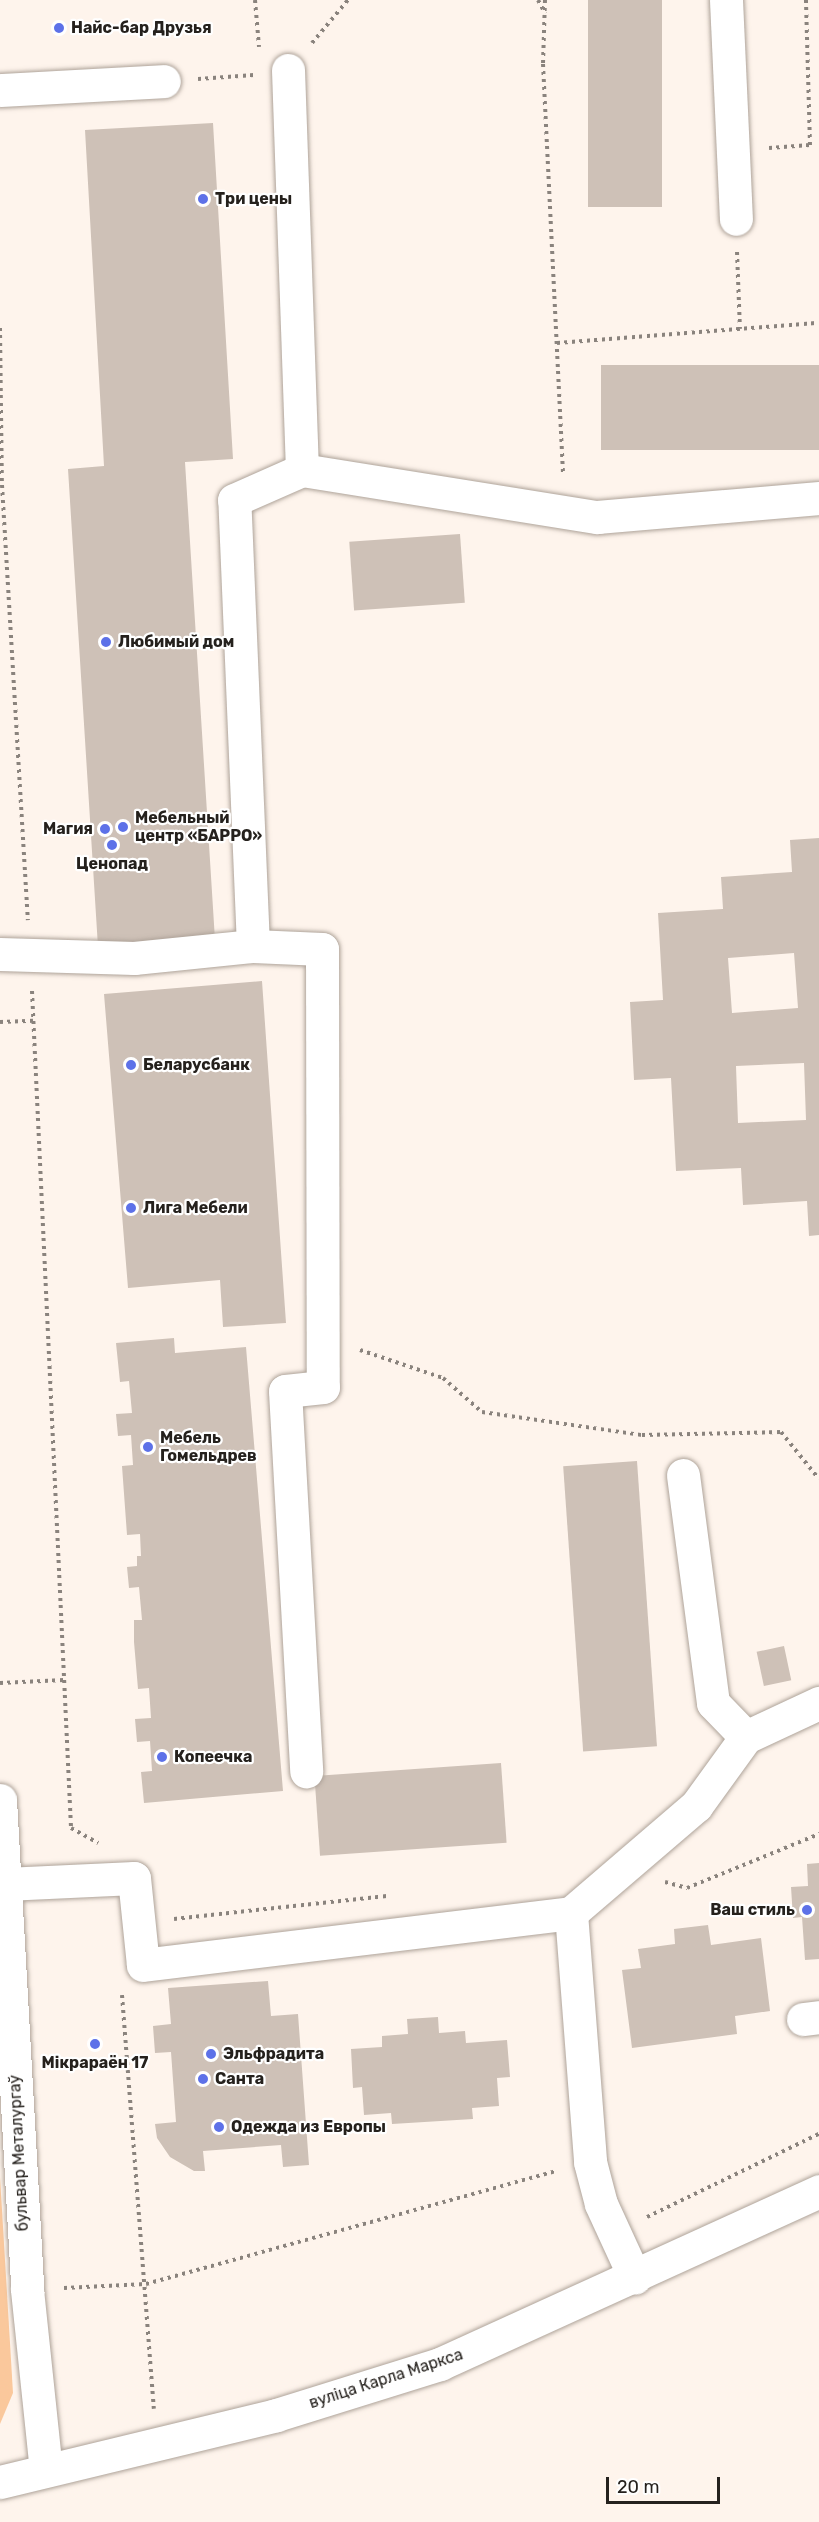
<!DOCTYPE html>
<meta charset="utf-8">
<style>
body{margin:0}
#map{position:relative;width:819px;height:2522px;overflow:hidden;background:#fef4ec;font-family:Rubik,sans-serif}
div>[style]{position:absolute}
.green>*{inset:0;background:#fac89c}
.building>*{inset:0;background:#cec1b7;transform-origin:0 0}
.path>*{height:4px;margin-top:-2px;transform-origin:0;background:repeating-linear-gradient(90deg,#8a837d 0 3px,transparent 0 7.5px)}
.roads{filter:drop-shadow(0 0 2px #aea399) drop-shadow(0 0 2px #aea399)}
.minor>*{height:33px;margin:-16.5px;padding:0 16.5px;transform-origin:16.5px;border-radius:16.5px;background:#fff}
.major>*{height:33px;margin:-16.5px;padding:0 16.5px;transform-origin:16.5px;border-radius:16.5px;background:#fff}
.dots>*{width:16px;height:16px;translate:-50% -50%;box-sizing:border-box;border:3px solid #fff;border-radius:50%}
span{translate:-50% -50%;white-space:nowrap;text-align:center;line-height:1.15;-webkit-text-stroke:4.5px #fff;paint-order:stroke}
.poi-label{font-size:16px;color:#25211d;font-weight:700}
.left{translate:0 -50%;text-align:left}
.right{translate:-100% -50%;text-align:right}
.street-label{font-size:16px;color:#25211d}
.scale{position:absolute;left:606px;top:2477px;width:114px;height:27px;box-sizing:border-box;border:3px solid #25211d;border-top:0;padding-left:8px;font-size:18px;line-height:21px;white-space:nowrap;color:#25211d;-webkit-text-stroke:4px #fff;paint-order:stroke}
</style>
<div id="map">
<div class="green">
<i style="clip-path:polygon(0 2177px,13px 2393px,0 2424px)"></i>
</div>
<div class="building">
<i style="left:588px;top:0;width:74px;height:207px"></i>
<i style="clip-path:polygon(213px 123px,233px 459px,185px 462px,215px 940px,98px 947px,68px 469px,104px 466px,85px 130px)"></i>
<i style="left:819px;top:365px;width:85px;height:218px;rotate:90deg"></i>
<i style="left:460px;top:534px;width:69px;height:111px;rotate:86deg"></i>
<i style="clip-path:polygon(evenodd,819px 838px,819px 1235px,809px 1236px,807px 1201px,743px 1205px,741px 1168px,676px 1171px,671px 1078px,634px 1080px,630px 1002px,663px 1000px,658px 913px,723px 909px,721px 877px,792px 872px,790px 840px,819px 838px,794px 953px,798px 1008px,732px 1013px,728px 958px,794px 953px,819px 838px,804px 1063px,806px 1120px,738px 1123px,736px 1066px,804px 1063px)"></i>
<i style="clip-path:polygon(262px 981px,286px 1323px,223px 1327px,220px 1280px,128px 1288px,104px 994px)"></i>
<i style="clip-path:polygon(174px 1338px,175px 1353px,246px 1347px,283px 1791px,144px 1803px,141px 1772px,152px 1771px,150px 1741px,137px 1742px,135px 1719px,151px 1718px,149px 1688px,138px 1689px,134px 1642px,134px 1620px,142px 1620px,139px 1587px,129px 1588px,127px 1567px,137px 1566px,137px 1556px,141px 1556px,140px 1534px,127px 1535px,122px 1466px,133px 1465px,131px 1435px,118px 1436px,116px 1414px,132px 1413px,129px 1381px,120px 1382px,116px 1343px)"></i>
<i style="left:637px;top:1461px;width:286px;height:74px;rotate:86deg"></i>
<i style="left:784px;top:1646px;width:35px;height:28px;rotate:78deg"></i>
<i style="left:501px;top:1763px;width:80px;height:187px;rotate:86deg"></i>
<i style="clip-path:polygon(819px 1863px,819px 1959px,805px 1960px,802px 1917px,793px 1918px,791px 1887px,808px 1886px,807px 1864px)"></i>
<i style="clip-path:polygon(708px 1925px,711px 1945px,761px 1938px,770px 2011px,735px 2016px,737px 2034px,632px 2048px,622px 1970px,641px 1968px,638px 1949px,675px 1944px,674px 1929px)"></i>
<i style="clip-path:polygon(268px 1981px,271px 2016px,298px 2014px,309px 2165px,283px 2167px,281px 2145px,203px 2151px,205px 2171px,194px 2171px,170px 2157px,157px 2138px,155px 2124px,176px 2122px,171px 2052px,155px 2053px,153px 2026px,171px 2024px,168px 1988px)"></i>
<i style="clip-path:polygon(438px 2017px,439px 2033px,465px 2031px,466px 2043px,507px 2040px,510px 2077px,497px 2078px,499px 2106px,472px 2108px,473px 2119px,392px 2124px,391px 2113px,364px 2115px,362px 2087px,353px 2088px,351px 2049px,382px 2047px,382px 2036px,408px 2034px,407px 2019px)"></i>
</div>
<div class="path">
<i style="left:255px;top:0;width:47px;rotate:85.1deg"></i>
<i style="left:538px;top:0;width:15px;rotate:62deg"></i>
<i style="left:545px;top:0;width:64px;rotate:91.8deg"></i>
<i style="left:543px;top:64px;width:412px;rotate:87.2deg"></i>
<i style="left:312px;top:43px;width:56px;rotate:-50.1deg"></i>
<i style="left:198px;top:79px;width:56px;rotate:-4.1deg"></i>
<i style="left:769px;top:148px;width:41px;rotate:-4.2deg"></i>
<i style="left:810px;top:145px;width:145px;rotate:-91.6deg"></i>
<i style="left:737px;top:252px;width:77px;rotate:87.8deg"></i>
<i style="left:0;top:328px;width:157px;rotate:89.3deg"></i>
<i style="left:2px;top:485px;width:436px;rotate:86.6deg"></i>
<i style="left:557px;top:343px;width:263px;rotate:-4.4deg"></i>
<i style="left:32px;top:991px;width:838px;rotate:87.33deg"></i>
<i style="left:71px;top:1828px;width:31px;rotate:29deg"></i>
<i style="left:0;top:1022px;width:33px;rotate:-2deg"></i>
<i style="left:360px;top:1350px;width:88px;rotate:18.6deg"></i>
<i style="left:443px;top:1378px;width:52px;rotate:41.1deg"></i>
<i style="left:482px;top:1412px;width:162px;rotate:8.2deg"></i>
<i style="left:642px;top:1435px;width:139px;rotate:-1.2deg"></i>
<i style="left:781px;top:1432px;width:60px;rotate:51deg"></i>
<i style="left:0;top:1683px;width:64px;rotate:-2.7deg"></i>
<i style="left:665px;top:1882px;width:23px;rotate:15deg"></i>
<i style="left:687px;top:1888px;width:143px;rotate:-22.2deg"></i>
<i style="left:174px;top:1919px;width:214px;rotate:-6.2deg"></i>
<i style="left:122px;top:1995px;width:415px;rotate:85.6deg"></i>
<i style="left:647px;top:2217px;width:191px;rotate:-25.8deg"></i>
<i style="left:64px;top:2288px;width:82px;rotate:-2.8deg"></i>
<i style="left:146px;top:2284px;width:426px;rotate:-15.4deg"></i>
</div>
<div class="roads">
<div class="minor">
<i style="left:726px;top:0;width:219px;rotate:87.4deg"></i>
<i style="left:288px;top:70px;width:400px;rotate:88deg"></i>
<i style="left:0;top:90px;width:164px;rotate:-3.1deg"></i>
<i style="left:253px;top:946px;width:446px;rotate:-92.4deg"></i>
<i style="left:234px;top:500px;width:74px;rotate:-23.8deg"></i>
<i style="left:302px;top:470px;width:299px;rotate:9.1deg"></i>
<i style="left:597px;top:517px;width:223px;rotate:-4.9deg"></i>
<i style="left:0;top:954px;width:134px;rotate:1.7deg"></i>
<i style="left:134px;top:958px;width:120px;rotate:-5.8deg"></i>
<i style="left:253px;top:946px;width:69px;rotate:2.5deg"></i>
<i style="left:322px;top:949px;width:438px;rotate:89.9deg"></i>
<i style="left:323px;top:1387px;width:38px;rotate:174deg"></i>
<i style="left:285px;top:1391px;width:381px;rotate:86.8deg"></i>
<i style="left:683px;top:1475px;width:230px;rotate:82.5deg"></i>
<i style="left:713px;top:1703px;width:47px;rotate:45.9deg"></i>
<i style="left:5px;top:1884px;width:129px;rotate:-2.7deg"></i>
<i style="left:134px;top:1878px;width:87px;rotate:84.1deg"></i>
<i style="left:143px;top:1965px;width:431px;rotate:-6.9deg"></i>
<i style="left:571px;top:1913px;width:165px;rotate:-40.6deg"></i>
<i style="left:696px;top:1806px;width:85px;rotate:-54.1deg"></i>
<i style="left:746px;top:1737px;width:81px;rotate:-25deg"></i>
<i style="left:571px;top:1913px;width:250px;rotate:85.6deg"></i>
<i style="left:590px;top:2162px;width:43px;rotate:75.3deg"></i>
<i style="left:601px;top:2204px;width:81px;rotate:65.3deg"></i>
<i style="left:803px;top:2019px;width:16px;rotate:-7deg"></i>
</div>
<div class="major">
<i style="left:0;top:1800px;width:491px;rotate:86.8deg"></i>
<i style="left:27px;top:2290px;width:181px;rotate:84deg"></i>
<i style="left:0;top:2482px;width:284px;rotate:-13.6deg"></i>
<i style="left:276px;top:2415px;width:172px;rotate:-17.3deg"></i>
<i style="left:440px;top:2364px;width:417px;rotate:-24.5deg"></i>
</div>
</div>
<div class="dots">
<i style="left:59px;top:28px;background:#5d71e8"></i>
<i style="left:203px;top:199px;background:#5d71e8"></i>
<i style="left:106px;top:642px;background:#5d71e8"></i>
<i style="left:123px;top:827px;background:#5d71e8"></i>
<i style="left:105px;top:829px;background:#5d71e8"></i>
<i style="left:112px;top:845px;background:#5d71e8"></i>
<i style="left:131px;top:1065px;background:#5d71e8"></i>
<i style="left:131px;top:1208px;background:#5d71e8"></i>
<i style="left:148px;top:1447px;background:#5d71e8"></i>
<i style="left:162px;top:1757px;background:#5d71e8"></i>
<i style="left:807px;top:1910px;background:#5d71e8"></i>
<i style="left:95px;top:2044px;background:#5d71e8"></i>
<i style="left:211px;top:2054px;background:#5d71e8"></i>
<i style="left:203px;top:2079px;background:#5d71e8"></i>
<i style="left:219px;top:2127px;background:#5d71e8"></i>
</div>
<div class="poi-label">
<span class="left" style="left:71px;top:28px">Найс-бар Друзья</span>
<span class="left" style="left:215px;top:199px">Три цены</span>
<span class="left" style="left:118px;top:642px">Любимый дом</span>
<span class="left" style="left:135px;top:827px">Мебельный<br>центр «БАРРО»</span>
<span class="right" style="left:93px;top:829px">Магия</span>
<span style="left:112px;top:864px">Ценопад</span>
<span class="left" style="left:143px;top:1065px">Беларусбанк</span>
<span class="left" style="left:143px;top:1208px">Лига Мебели</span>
<span class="left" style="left:160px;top:1447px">Мебель<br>Гомельдрев</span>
<span class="left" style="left:174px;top:1757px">Копеечка</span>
<span class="right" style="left:795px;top:1910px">Ваш стиль</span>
<span class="left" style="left:223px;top:2054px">Эльфрадита</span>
<span style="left:95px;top:2063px">Мікрараён 17</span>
<span class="left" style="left:215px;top:2079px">Санта</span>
<span class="left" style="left:231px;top:2127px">Одежда из Европы</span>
</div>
<div class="street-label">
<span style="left:19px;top:2153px;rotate:-93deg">бульвар Металургаў</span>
<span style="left:386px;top:2379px;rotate:-18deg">вуліца Карла Маркса</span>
</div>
<div class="scale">20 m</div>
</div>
